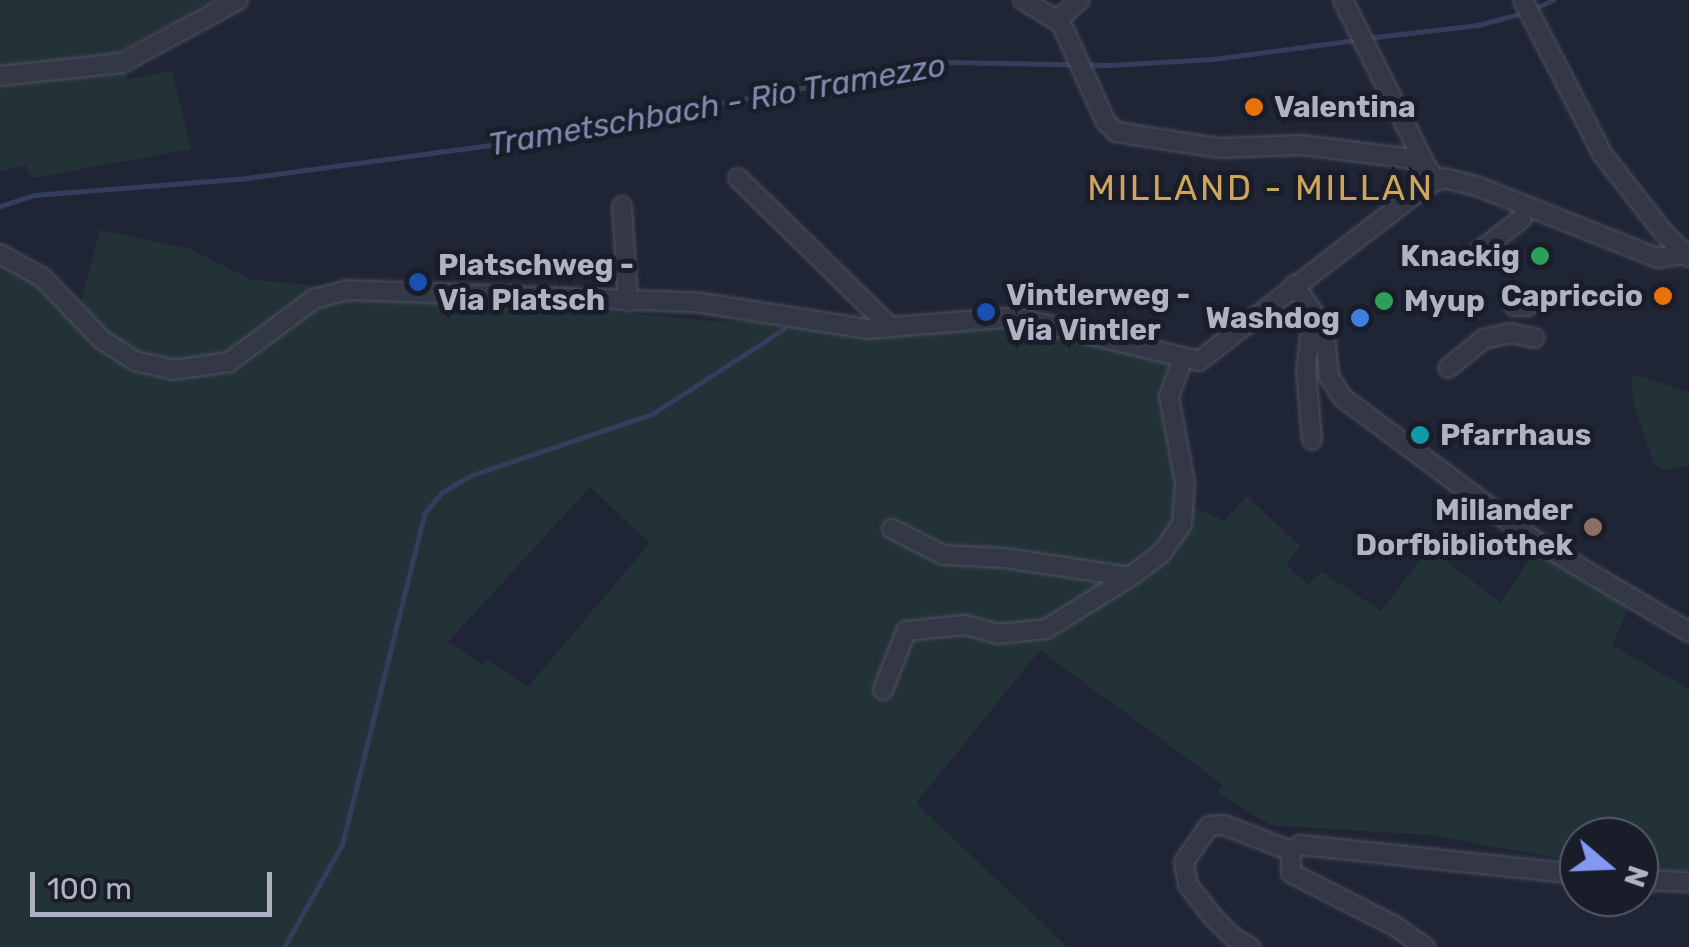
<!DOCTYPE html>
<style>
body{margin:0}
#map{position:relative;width:1689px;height:947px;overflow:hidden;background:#202535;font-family:Rubik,sans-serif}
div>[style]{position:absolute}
.green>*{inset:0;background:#233237}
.stream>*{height:5px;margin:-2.5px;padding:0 2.5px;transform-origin:2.5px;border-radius:2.5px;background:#353d5c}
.roads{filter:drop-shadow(0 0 2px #4e5261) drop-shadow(0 0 2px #4e5261)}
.minor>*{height:18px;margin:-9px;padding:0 9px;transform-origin:9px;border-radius:9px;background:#343846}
.dots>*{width:28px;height:28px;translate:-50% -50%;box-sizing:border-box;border:5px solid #191d2a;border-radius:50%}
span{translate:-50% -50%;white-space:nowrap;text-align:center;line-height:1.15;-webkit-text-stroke:10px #191d2a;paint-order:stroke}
.poi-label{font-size:30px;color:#aeb2c3;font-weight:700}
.left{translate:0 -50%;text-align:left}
.right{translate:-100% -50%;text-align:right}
.water-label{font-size:32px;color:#7f8aaf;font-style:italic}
.quarter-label{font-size:35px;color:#cea55e;letter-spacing:2.5px}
.north{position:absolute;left:1559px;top:817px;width:100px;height:100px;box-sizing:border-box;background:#191d2a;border:2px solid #555967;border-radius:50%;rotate:109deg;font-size:28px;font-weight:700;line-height:40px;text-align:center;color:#aeb2c3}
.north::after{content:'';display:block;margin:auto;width:35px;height:45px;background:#8398f3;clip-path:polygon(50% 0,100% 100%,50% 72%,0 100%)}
.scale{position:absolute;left:30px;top:872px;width:242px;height:45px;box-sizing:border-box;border:5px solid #aeb2c3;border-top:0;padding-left:12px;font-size:30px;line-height:35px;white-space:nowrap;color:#aeb2c3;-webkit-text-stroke:8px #191d2a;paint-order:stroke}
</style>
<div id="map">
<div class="green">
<i style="clip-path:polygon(0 0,212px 0,112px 55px,129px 79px,172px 71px,191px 149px,33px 178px,25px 165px,0 171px)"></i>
<i style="clip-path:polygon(evenodd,100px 230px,190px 249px,253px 280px,712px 321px,1023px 324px,1169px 363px,1163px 394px,1180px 501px,1224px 521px,1247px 496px,1300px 546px,1286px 565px,1308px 585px,1322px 572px,1381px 611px,1429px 548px,1501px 603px,1537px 547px,1630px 604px,1612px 645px,1689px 689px,1689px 871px,1639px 873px,1639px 837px,1579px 837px,1579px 862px,1430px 835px,1270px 825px,1218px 793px,1222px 784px,1040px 650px,916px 803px,1067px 947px,0 947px,0 263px,80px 305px,100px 230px,590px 487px,650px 543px,528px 687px,487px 660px,481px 664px,448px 642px,590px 487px)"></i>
<i style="clip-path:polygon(1632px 374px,1689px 392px,1689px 465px,1665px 470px,1654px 464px,1633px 403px)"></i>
</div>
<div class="stream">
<i style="left:1533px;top:9px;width:22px;rotate:-24deg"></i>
<i style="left:1366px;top:38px;width:113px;rotate:-6.6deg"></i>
<i style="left:1478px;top:25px;width:47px;rotate:-14.9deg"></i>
<i style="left:0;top:206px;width:36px;rotate:-18deg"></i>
<i style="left:34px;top:195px;width:206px;rotate:-4.5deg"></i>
<i style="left:239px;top:179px;width:269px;rotate:-7.7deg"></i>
<i style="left:506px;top:143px;width:444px;rotate:-10.5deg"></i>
<i style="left:943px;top:62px;width:165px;rotate:1deg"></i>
<i style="left:1108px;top:65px;width:105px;rotate:-3.3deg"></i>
<i style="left:1213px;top:59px;width:144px;rotate:-7.6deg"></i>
<i style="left:284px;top:947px;width:118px;rotate:-60.6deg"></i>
<i style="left:342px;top:844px;width:340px;rotate:-76deg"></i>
<i style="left:424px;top:514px;width:28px;rotate:-51deg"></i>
<i style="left:442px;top:492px;width:34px;rotate:-30deg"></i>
<i style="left:472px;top:475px;width:190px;rotate:-18.7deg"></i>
<i style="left:652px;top:414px;width:157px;rotate:-32.8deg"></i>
</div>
<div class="roads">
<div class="minor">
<i style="left:1023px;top:0;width:44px;rotate:31.2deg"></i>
<i style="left:1061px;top:23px;width:109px;rotate:65.6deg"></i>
<i style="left:1106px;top:122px;width:14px;rotate:45deg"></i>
<i style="left:1116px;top:132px;width:103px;rotate:8.9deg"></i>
<i style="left:1218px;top:148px;width:84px;rotate:-2deg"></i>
<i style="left:1302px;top:145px;width:106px;rotate:7.1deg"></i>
<i style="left:1407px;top:158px;width:21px;rotate:23deg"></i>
<i style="left:1426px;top:166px;width:17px;rotate:54deg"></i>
<i style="left:1343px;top:0;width:186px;rotate:63.4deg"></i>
<i style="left:1523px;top:0;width:174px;rotate:62.7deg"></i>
<i style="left:1603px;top:155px;width:100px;rotate:51.9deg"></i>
<i style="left:1665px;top:234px;width:33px;rotate:44deg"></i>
<i style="left:1057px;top:20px;width:30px;rotate:-41deg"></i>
<i style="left:0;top:76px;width:123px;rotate:-6.1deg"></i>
<i style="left:122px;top:63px;width:132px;rotate:-28.5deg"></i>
<i style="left:738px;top:178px;width:214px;rotate:44.4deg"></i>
<i style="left:622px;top:206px;width:96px;rotate:86.4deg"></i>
<i style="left:0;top:254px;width:49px;rotate:29.2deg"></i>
<i style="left:43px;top:278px;width:84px;rotate:46.4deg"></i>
<i style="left:101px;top:339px;width:40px;rotate:32.9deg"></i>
<i style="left:135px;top:361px;width:39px;rotate:13deg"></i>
<i style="left:173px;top:370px;width:57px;rotate:-8.1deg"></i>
<i style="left:229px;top:362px;width:106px;rotate:-36.5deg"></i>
<i style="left:314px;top:299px;width:34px;rotate:-15deg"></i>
<i style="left:347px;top:290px;width:348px;rotate:2deg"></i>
<i style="left:695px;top:302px;width:174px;rotate:8.9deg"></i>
<i style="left:867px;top:329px;width:148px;rotate:-4.6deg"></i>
<i style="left:1015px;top:317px;width:189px;rotate:13.4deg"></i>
<i style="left:1199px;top:361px;width:288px;rotate:-37.7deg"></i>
<i style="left:1427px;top:185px;width:18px;rotate:-22deg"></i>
<i style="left:1444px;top:178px;width:36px;rotate:14deg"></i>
<i style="left:1479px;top:187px;width:192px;rotate:21.7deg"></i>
<i style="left:1657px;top:258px;width:28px;rotate:-8deg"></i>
<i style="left:1476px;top:254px;width:58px;rotate:-38deg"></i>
<i style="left:1294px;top:285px;width:52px;rotate:54.5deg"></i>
<i style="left:1324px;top:327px;width:49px;rotate:84.2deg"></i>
<i style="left:1329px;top:376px;width:26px;rotate:58deg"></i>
<i style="left:1343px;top:398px;width:238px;rotate:36.6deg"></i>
<i style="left:1534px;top:540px;width:180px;rotate:30.7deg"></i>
<i style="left:1514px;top:306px;width:14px"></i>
<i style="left:1448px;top:368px;width:46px;rotate:-38.9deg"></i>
<i style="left:1484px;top:339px;width:26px;rotate:-13deg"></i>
<i style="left:1509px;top:333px;width:26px;rotate:11deg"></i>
<i style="left:1312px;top:440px;width:70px;rotate:-94.9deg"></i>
<i style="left:1306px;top:370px;width:56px;rotate:-82.9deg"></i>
<i style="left:892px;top:529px;width:57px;rotate:27deg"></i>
<i style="left:943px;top:555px;width:62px;rotate:2.8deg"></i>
<i style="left:1005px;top:558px;width:126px;rotate:8.6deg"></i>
<i style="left:1130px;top:577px;width:39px;rotate:-37deg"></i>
<i style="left:1161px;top:554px;width:37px;rotate:-55deg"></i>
<i style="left:1182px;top:524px;width:41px;rotate:-85.8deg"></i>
<i style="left:1185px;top:483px;width:87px;rotate:-100.5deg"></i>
<i style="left:1169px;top:397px;width:41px;rotate:-70.3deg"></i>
<i style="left:883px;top:690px;width:63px;rotate:-68.7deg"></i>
<i style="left:906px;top:631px;width:59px;rotate:-5.8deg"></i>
<i style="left:965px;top:625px;width:34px;rotate:15deg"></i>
<i style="left:998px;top:634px;width:48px;rotate:-5.9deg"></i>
<i style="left:1046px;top:629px;width:99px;rotate:-31.8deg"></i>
<i style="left:1639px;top:880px;width:50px;rotate:2.3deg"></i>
<i style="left:1250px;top:947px;width:20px;rotate:-150deg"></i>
<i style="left:1233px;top:937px;width:27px;rotate:-135deg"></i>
<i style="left:1214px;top:918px;width:42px;rotate:-128.2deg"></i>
<i style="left:1188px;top:885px;width:23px;rotate:-100deg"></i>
<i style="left:1184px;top:862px;width:44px;rotate:-55.2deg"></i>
<i style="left:1209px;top:826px;width:15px;rotate:-4deg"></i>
<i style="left:1224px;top:825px;width:72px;rotate:21.2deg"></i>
<i style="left:1425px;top:947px;width:37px;rotate:-145deg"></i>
<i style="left:1395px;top:926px;width:117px;rotate:-153deg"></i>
<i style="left:1291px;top:873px;width:22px;rotate:-90deg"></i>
<i style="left:1291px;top:851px;width:12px;rotate:-31deg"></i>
<i style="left:1301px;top:845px;width:280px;rotate:6deg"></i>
</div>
</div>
<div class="dots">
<i style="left:1254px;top:107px;background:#e8710a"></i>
<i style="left:1540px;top:256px;background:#2e9e5b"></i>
<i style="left:418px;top:282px;background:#1a4fb4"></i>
<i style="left:1663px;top:296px;background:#e8710a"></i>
<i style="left:1384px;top:301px;background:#2e9e5b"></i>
<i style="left:986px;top:312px;background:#1a4fb4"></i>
<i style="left:1360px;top:318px;background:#3f7fe0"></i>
<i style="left:1420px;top:435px;background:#0f9aa8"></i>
<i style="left:1593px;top:527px;background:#8d6e63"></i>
</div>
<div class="poi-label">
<span class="left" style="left:1274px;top:107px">Valentina</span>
<span class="right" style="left:1520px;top:256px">Knackig</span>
<span class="left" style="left:438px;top:282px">Platschweg -<br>Via Platsch</span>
<span class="left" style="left:1006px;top:312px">Vintlerweg -<br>Via Vintler</span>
<span class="right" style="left:1643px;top:296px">Capriccio</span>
<span class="left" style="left:1404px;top:301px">Myup</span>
<span class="right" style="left:1340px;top:318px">Washdog</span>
<span class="left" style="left:1440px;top:435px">Pfarrhaus</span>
<span class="right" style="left:1573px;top:527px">Millander<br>Dorfbibliothek</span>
</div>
<div class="water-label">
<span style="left:717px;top:105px;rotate:-10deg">Trametschbach - Rio Tramezzo</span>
</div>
<div class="quarter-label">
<span style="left:1261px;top:188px">MILLAND - MILLAN</span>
</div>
<div class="north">N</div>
<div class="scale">100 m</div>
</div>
